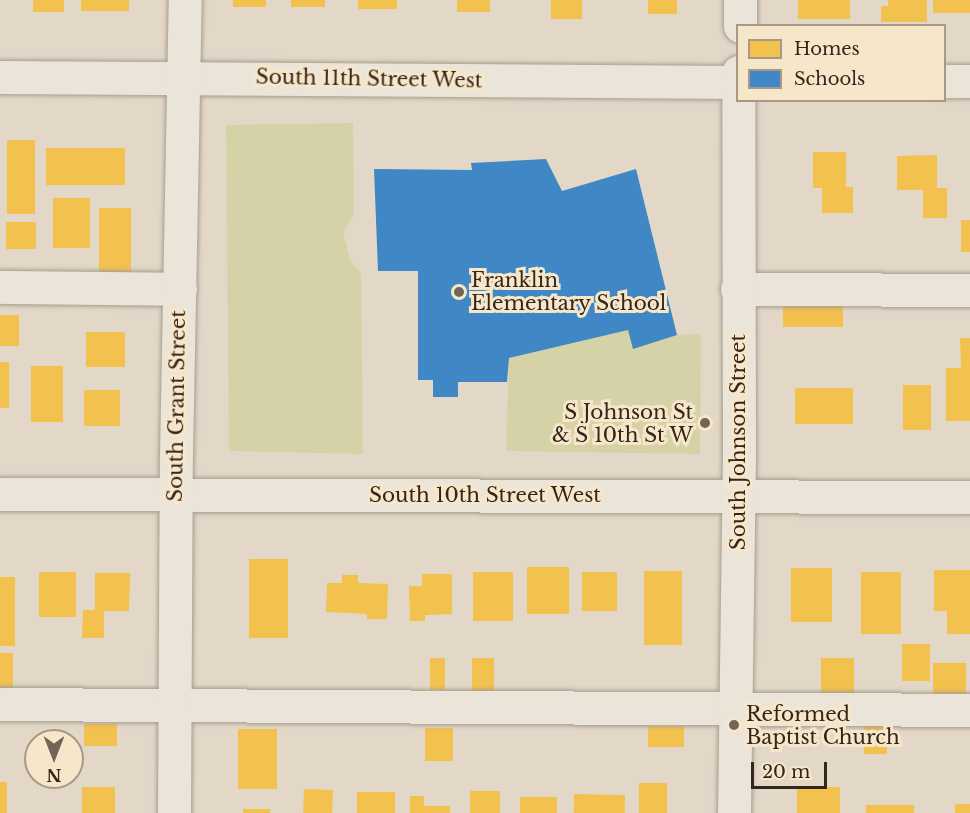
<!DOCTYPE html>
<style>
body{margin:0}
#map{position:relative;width:970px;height:813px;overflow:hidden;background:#e3d8c7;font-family:"Libre Baskerville",serif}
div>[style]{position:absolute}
.green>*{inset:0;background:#d5d2a8}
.homes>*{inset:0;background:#f2c14e;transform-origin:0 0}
.schools>*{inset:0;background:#3f88c5}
.roads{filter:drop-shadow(0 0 2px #a79d91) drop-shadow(0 0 2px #a79d91)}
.minor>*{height:33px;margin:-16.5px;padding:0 16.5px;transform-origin:16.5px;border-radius:16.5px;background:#eae4d9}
.dots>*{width:16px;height:16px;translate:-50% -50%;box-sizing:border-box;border:3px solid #f7e7ca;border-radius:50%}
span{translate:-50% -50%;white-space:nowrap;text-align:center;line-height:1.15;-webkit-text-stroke:6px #f7e7ca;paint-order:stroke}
.street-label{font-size:20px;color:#35251a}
.poi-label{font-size:20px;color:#35251a}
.left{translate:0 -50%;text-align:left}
.right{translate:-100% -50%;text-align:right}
.legend{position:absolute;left:736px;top:24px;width:210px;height:78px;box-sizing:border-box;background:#f7e7ca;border:2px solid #a99984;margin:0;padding:8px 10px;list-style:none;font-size:18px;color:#35251a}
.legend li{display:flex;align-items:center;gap:12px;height:30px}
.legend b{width:30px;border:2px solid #a99984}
.north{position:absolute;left:24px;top:729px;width:60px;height:60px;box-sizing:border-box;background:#f7e7ca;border:2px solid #a99984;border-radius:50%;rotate:180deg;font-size:16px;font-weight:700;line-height:24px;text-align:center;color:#35251a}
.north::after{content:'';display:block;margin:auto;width:21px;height:27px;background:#726457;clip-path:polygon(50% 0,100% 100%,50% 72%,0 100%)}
.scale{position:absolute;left:751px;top:762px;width:76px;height:27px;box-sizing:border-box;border:3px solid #35251a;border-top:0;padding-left:8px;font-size:18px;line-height:21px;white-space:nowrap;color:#35251a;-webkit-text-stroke:4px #f7e7ca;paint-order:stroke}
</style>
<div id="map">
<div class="green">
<i style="clip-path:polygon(353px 123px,354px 214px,343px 233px,351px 262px,361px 273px,363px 454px,229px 451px,226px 125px)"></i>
<i style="clip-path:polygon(628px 330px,633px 348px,677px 335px,701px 334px,700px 454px,506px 451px,509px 358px)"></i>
</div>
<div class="homes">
<i style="left:33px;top:0;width:31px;height:12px"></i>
<i style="left:81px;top:0;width:48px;height:11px"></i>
<i style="left:233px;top:0;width:33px;height:7px"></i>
<i style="left:291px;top:0;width:34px;height:7px"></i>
<i style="left:358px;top:0;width:39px;height:9px"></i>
<i style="left:457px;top:0;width:33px;height:12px"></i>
<i style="left:551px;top:0;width:31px;height:19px"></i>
<i style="left:648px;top:0;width:29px;height:14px"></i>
<i style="left:798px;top:0;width:52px;height:19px"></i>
<i style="clip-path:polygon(888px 0,927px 0,927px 22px,881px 22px,881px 6px,888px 6px)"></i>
<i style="left:933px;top:0;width:37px;height:13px"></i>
<i style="left:7px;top:140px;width:28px;height:74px"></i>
<i style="left:46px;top:148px;width:79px;height:37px"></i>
<i style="clip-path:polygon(813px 152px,846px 152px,846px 187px,853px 187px,853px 213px,822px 213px,822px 188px,813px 188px)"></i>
<i style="clip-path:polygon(937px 155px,937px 188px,947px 188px,947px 218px,923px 218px,923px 190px,897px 190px,897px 156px)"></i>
<i style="left:53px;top:198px;width:37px;height:50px"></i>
<i style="left:99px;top:208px;width:32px;height:64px"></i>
<i style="left:961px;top:220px;width:9px;height:32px"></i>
<i style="left:6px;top:222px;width:30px;height:27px"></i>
<i style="left:783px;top:300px;width:60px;height:27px"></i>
<i style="left:0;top:315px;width:19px;height:31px"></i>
<i style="left:86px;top:332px;width:39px;height:35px"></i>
<i style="clip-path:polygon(960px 338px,970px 338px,970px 421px,946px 421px,946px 368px,961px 368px)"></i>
<i style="left:0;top:362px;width:9px;height:46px"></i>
<i style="left:31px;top:366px;width:32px;height:56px"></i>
<i style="left:903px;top:385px;width:28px;height:45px"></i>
<i style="left:795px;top:388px;width:58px;height:36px"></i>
<i style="left:84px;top:390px;width:36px;height:36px"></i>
<i style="left:249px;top:559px;width:39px;height:79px"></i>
<i style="left:527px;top:567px;width:42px;height:47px"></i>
<i style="left:791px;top:568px;width:41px;height:54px"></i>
<i style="clip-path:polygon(934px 570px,970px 570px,970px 634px,947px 634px,947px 611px,934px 611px)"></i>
<i style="left:644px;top:571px;width:38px;height:74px"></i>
<i style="left:39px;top:572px;width:37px;height:45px"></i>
<i style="left:473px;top:572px;width:40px;height:49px"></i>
<i style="left:582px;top:572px;width:35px;height:39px"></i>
<i style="left:861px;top:572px;width:40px;height:62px"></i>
<i style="clip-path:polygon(95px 573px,130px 573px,129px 611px,104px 611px,104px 638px,82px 638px,83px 610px,95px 610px)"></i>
<i style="clip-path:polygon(422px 574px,452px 574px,452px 614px,425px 615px,425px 621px,410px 621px,409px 586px,422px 586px)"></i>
<i style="clip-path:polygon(342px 575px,358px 575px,358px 583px,388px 584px,387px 619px,367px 619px,367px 614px,326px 612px,327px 583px,342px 583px)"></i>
<i style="left:0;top:577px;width:15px;height:69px"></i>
<i style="left:902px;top:644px;width:28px;height:37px"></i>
<i style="left:0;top:653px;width:13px;height:36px"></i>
<i style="left:430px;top:658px;width:15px;height:32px"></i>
<i style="left:472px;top:658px;width:22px;height:38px"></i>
<i style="left:821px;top:658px;width:33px;height:37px"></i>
<i style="left:933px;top:663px;width:33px;height:31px"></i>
<i style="left:84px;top:724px;width:33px;height:22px"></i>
<i style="left:648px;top:726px;width:36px;height:21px"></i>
<i style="left:864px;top:726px;width:23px;height:28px"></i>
<i style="left:425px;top:728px;width:28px;height:33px"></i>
<i style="left:238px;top:729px;width:39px;height:60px"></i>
<i style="left:0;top:782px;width:7px;height:31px"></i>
<i style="left:639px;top:783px;width:28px;height:30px"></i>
<i style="left:82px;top:787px;width:33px;height:26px"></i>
<i style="left:797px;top:787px;width:43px;height:26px"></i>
<i style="left:304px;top:789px;width:29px;height:24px;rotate:2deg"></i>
<i style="left:470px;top:791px;width:30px;height:22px"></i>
<i style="left:357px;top:792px;width:38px;height:21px"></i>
<i style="left:574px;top:794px;width:51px;height:19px;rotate:1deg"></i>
<i style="clip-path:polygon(410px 796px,424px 796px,424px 806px,450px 806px,450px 813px,410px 813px)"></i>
<i style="left:520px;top:797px;width:37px;height:16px"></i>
<i style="left:955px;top:804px;width:15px;height:9px"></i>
<i style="left:866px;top:805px;width:48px;height:8px"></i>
<i style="left:243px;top:809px;width:27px;height:4px"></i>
</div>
<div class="schools">
<i style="clip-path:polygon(546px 159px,562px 191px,636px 169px,677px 335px,633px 349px,628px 330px,509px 358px,507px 382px,458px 382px,458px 397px,433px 397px,433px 380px,418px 380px,418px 271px,378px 271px,374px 169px,472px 170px,471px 163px)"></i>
</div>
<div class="roads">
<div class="minor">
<i style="left:740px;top:26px;width:26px;rotate:-90deg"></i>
<i style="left:0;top:77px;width:738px;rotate:0.39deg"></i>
<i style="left:944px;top:81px;width:26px"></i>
<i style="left:0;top:287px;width:180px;rotate:0.6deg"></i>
<i style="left:737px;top:289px;width:233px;rotate:0.2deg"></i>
<i style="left:0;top:494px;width:970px;rotate:0.18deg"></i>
<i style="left:0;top:704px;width:970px;rotate:0.35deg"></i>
<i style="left:174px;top:813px;width:358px;rotate:-89.7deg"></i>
<i style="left:176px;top:455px;width:455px;rotate:-88.9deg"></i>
<i style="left:734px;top:813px;width:355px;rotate:-89.2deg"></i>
<i style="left:739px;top:458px;width:386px;rotate:-90.1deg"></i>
</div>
</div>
<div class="dots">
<i style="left:459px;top:292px;background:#726457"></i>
<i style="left:705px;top:423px;background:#726457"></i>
<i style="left:734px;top:725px;background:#726457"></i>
</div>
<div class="street-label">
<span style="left:369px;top:79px;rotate:1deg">South 11th Street West</span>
<span style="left:177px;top:406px;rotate:-89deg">South Grant Street</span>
<span style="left:738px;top:442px;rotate:-90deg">South Johnson Street</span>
<span style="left:485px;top:495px">South 10th Street West</span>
</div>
<div class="poi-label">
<span class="left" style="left:471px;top:292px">Franklin<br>Elementary School</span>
<span class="right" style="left:693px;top:424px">S Johnson St<br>&amp; S 10th St W</span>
<span class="left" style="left:746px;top:726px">Reformed<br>Baptist Church</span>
</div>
<ul class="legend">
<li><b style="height:16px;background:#f2c14e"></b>Homes</li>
<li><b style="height:16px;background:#3f88c5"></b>Schools</li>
</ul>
<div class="north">N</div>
<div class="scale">20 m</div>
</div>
